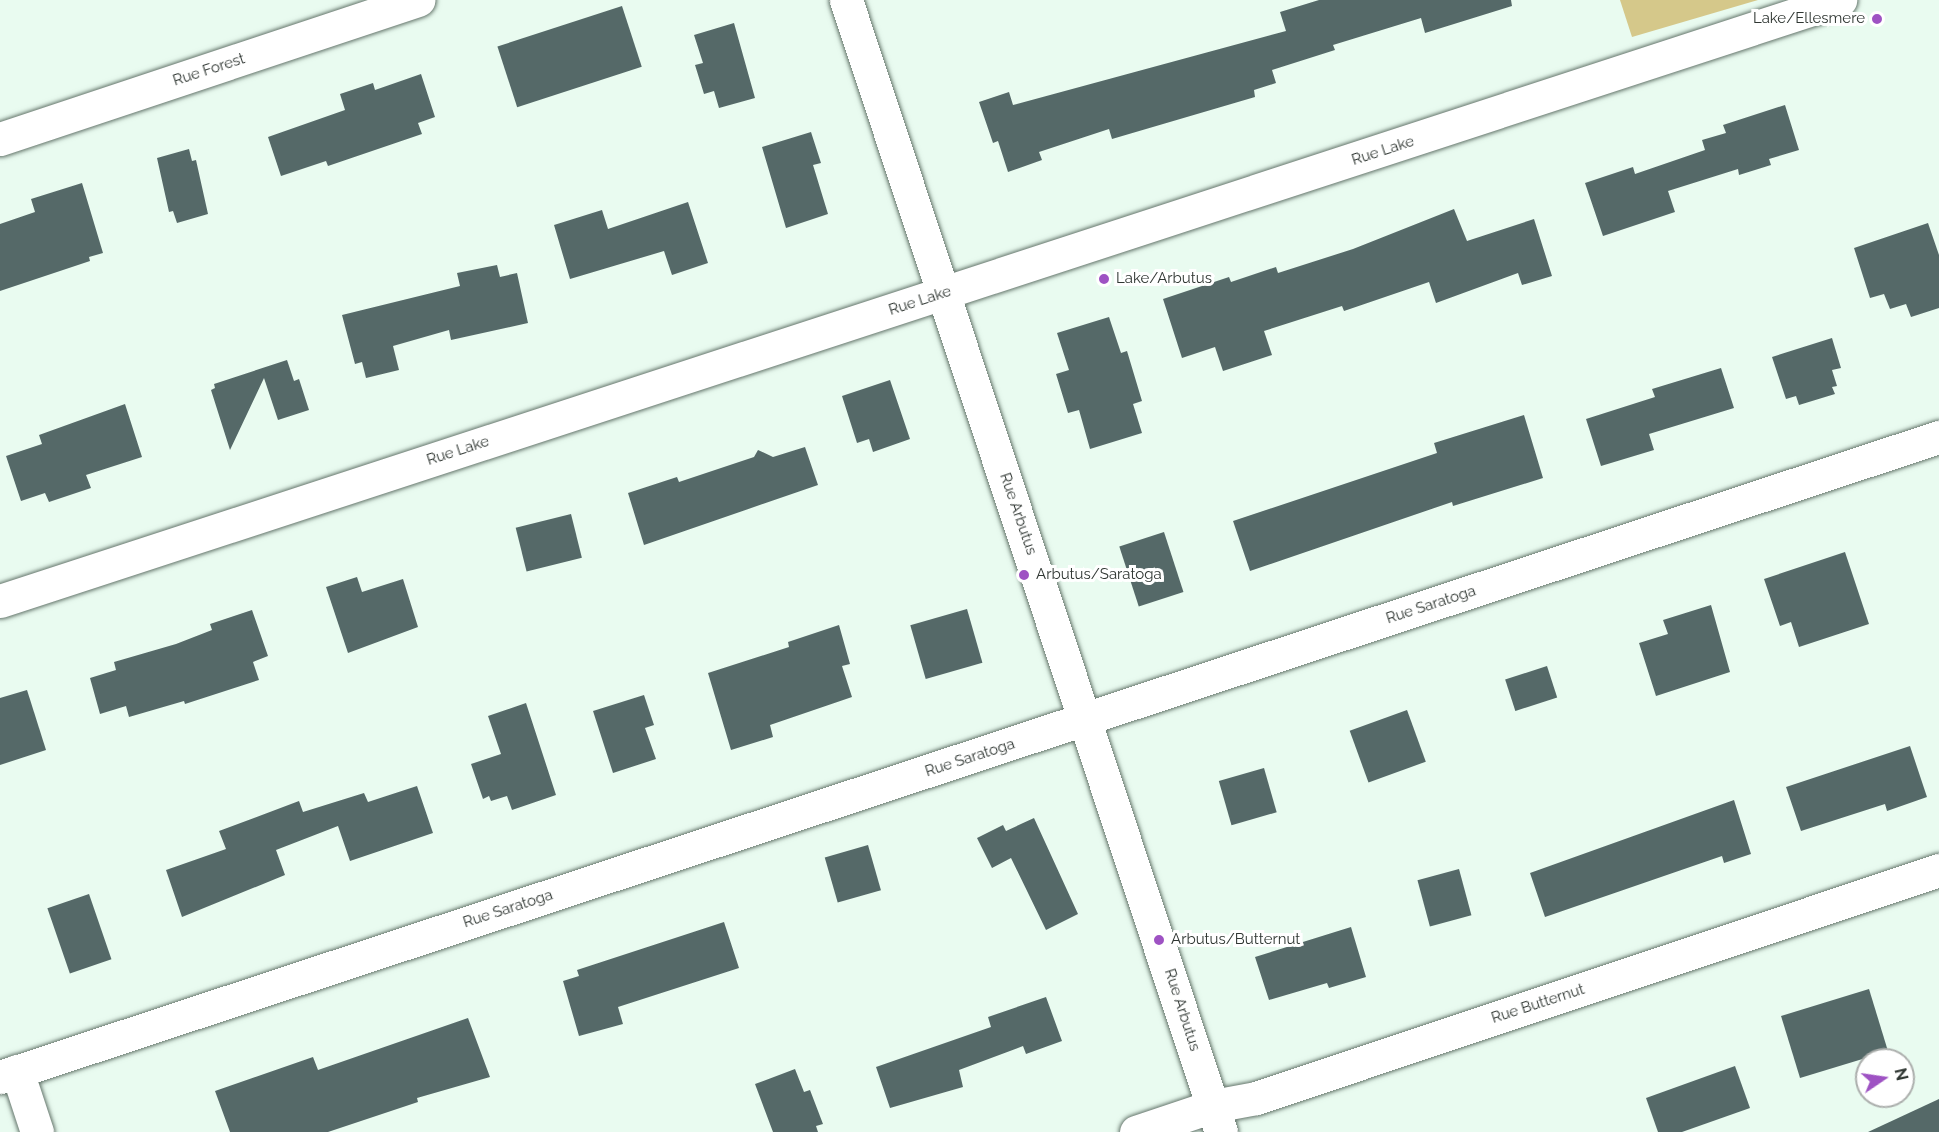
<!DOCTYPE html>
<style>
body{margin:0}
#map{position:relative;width:1939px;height:1132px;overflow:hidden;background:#e9fbf0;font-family:Raleway,sans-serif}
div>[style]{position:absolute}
.green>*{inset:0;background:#d5c88a}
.building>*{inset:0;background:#556968;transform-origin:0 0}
.roads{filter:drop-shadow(0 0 2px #65766c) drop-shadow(0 0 2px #65766c)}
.street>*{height:33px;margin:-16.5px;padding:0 16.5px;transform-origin:16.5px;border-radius:16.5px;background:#fff}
.dots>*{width:16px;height:16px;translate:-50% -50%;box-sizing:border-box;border:3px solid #fff;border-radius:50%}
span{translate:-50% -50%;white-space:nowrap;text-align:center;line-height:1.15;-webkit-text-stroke:6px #fff;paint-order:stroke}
.poi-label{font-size:15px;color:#2f3632}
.right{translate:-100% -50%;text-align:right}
.left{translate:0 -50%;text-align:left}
.street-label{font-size:15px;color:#2f3632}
.north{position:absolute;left:1855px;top:1048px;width:60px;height:60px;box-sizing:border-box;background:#fff;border:2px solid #acafad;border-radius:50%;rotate:77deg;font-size:16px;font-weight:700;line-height:24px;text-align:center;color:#2f3632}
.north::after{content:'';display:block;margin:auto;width:21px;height:27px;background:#9e52c3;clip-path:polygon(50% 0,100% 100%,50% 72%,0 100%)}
</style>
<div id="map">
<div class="green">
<i style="clip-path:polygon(1620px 0,1758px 0,1632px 37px)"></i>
</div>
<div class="building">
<i style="clip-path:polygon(1319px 0,1511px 0,1512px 6px,1425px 33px,1421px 18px,1333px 45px,1335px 50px,1272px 70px,1276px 83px,1254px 90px,1255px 97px,1112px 139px,1109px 129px,1039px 152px,1042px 160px,1008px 172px,998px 141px,993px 143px,979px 102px,1009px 92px,1013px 105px,1286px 31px,1280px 12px)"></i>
<i style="left:622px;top:6px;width:64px;height:131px;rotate:72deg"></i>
<i style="clip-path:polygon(734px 23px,755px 98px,719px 108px,714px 91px,704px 94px,695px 65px,703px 63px,694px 35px)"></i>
<i style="clip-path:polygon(421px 74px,435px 117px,418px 123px,422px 134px,328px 166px,326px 161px,281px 176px,268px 137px,345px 110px,340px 94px,373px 83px,375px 90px)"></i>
<i style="clip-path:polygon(1785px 105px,1799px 150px,1769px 159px,1771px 165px,1739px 175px,1738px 169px,1668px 191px,1675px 212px,1603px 236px,1585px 183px,1633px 167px,1635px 174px,1705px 150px,1702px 140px,1726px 133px,1723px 125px)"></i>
<i style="clip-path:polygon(811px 132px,821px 163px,813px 165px,828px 214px,786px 228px,762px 147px)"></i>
<i style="clip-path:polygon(189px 149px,192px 161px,196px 160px,208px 214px,177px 223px,173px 211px,169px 212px,157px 158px)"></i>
<i style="clip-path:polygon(82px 183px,103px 253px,89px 257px,90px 261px,0 291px,0 224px,35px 212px,31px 199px)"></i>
<i style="clip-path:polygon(688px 202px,708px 263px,672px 275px,664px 251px,570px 279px,554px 225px,602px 210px,608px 229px)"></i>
<i style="clip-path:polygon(1454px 209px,1467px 241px,1534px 219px,1552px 276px,1522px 285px,1518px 273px,1436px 303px,1429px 282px,1344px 311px,1342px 306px,1264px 331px,1272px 355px,1223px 371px,1215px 347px,1182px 358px,1163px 299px,1229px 277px,1231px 282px,1276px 267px,1278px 273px,1353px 249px)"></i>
<i style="clip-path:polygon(1928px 223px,1939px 255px,1939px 308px,1911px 317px,1906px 304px,1890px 309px,1884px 294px,1870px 298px,1854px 248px)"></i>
<i style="clip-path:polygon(497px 265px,500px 277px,517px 273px,528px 323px,451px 340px,449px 330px,393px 346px,399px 370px,366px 378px,362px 362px,355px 364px,342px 315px,460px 286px,457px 273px)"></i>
<i style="clip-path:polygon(1109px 317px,1121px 353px,1127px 351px,1142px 401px,1133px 404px,1142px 433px,1090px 449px,1079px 410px,1068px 413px,1056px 374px,1069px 370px,1057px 333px)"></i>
<i style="clip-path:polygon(1832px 338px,1841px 368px,1832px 370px,1837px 386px,1832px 387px,1835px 394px,1799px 405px,1796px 396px,1786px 399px,1772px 357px)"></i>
<i style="clip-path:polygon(287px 360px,294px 381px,299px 379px,309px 410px,278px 420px,264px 378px,230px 450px,211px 390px,215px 388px,214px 384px)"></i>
<i style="clip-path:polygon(1721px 368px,1734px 408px,1649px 434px,1654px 450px,1601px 466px,1586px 419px,1655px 397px,1652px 389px)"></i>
<i style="clip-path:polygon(890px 380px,910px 439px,873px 452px,869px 439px,857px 443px,842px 396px)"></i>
<i style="clip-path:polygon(125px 404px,142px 457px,86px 475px,91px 488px,49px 502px,45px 493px,21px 501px,6px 456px,42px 444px,39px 435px)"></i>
<i style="clip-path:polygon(1524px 415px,1543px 478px,1453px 506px,1452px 502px,1250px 571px,1233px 521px,1437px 453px,1434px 443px)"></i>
<i style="clip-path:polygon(805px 447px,818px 485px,644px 545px,628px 493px,677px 477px,679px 482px,754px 457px,758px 450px,773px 457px)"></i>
<i style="left:571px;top:514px;width:45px;height:57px;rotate:76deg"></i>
<i style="left:1164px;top:532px;width:63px;height:47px;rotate:72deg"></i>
<i style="clip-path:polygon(1845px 552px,1869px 624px,1799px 647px,1791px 622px,1780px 626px,1764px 579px)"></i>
<i style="clip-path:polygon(357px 577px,362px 592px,403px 579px,418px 627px,348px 653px,326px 587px)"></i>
<i style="clip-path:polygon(1711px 605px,1730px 672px,1656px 696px,1639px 643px,1668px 634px,1663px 620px)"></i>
<i style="left:967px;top:609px;width:56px;height:59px;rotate:74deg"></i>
<i style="clip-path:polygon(252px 610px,268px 656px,253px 662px,259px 680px,185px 704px,184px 701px,129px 717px,126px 706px,100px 714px,90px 678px,116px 670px,114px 662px,176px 644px,212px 630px,210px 624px)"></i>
<i style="clip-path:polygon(839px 625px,850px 664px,842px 666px,852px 697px,770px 725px,773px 737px,731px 750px,708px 673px,789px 647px,788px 642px)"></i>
<i style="left:1547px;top:666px;width:33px;height:44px;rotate:72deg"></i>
<i style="clip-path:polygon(27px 690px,46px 750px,0 765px,0 698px)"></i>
<i style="clip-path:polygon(644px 695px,654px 725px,645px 728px,656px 759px,613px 773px,593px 711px)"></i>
<i style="clip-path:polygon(526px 703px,556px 795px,512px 810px,507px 796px,491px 801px,489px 796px,483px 799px,471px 764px,501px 754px,488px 716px)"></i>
<i style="left:1407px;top:710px;width:55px;height:61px;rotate:70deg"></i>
<i style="clip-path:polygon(1910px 746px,1927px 797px,1887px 811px,1885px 804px,1801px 831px,1786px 787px)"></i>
<i style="left:1264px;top:768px;width:46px;height:47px;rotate:74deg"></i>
<i style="clip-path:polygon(417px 786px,433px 833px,350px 861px,338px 826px,276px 850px,285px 875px,182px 917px,166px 870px,226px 849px,219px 831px,299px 801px,303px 812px,364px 793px,368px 802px)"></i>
<i style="clip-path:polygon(1734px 800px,1751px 854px,1724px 863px,1722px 856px,1545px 917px,1530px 873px)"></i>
<i style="clip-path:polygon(1034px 818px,1078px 914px,1046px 930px,1011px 858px,992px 868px,977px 838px,1003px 825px,1006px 831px)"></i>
<i style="left:868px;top:845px;width:47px;height:45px;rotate:74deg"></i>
<i style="left:1459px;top:869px;width:48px;height:43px;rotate:75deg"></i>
<i style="left:89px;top:894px;width:69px;height:44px;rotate:71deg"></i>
<i style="clip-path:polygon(724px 922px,739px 968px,618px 1007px,623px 1024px,579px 1036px,563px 981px,579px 976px,577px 970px)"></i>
<i style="clip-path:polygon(1351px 927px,1366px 977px,1329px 988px,1327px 983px,1269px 1000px,1255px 957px)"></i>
<i style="left:1869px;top:989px;width:65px;height:92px;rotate:73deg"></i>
<i style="clip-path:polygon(1046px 997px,1062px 1041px,1026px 1054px,1023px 1046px,959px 1070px,963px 1087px,890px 1108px,876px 1067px,991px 1027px,988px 1017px)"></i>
<i style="clip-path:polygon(468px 1018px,490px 1077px,417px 1098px,418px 1102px,328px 1132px,230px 1132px,215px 1091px,313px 1057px,318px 1070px)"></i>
<i style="clip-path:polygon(1735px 1066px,1750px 1108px,1682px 1132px,1658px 1132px,1646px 1098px)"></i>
<i style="clip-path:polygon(795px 1069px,804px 1092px,810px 1090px,823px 1124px,816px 1126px,818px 1132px,773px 1132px,755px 1084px)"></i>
<i style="clip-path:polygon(1939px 1099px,1939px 1132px,1868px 1132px)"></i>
</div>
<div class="roads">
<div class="street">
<i style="left:846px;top:0;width:1192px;rotate:71.67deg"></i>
<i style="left:0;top:139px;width:441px;rotate:-18.4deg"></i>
<i style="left:0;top:601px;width:1936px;rotate:-18.09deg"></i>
<i style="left:17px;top:1071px;width:64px;rotate:71.8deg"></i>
<i style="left:0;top:1077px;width:2042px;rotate:-18.27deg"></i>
<i style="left:1136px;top:1132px;width:81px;rotate:-18.7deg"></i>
<i style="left:1213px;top:1106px;width:44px;rotate:-10.5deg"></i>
<i style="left:1256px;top:1098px;width:720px;rotate:-18.46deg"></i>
</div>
</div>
<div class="dots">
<i style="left:1877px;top:19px;background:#9e52c3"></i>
<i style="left:1104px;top:279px;background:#9e52c3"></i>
<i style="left:1024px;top:575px;background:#9e52c3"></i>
<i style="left:1159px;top:940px;background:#9e52c3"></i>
</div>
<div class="poi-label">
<span class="right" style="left:1865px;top:19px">Lake/Ellesmere</span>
<span class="left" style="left:1116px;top:279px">Lake/Arbutus</span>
<span class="left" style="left:1036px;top:575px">Arbutus/Saratoga</span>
<span class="left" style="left:1171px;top:940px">Arbutus/Butternut</span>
</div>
<div class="street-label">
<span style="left:209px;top:70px;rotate:-18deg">Rue Forest</span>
<span style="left:1383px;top:151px;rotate:-18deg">Rue Lake</span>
<span style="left:920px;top:301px;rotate:-18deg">Rue Lake</span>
<span style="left:458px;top:451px;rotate:-18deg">Rue Lake</span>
<span style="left:1018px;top:514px;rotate:71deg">Rue Arbutus</span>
<span style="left:1431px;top:605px;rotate:-18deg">Rue Saratoga</span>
<span style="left:970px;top:758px;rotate:-18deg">Rue Saratoga</span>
<span style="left:508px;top:909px;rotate:-18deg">Rue Saratoga</span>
<span style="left:1538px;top:1004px;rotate:-18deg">Rue Butternut</span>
<span style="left:1182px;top:1010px;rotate:72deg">Rue Arbutus</span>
</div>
<div class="north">N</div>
</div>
